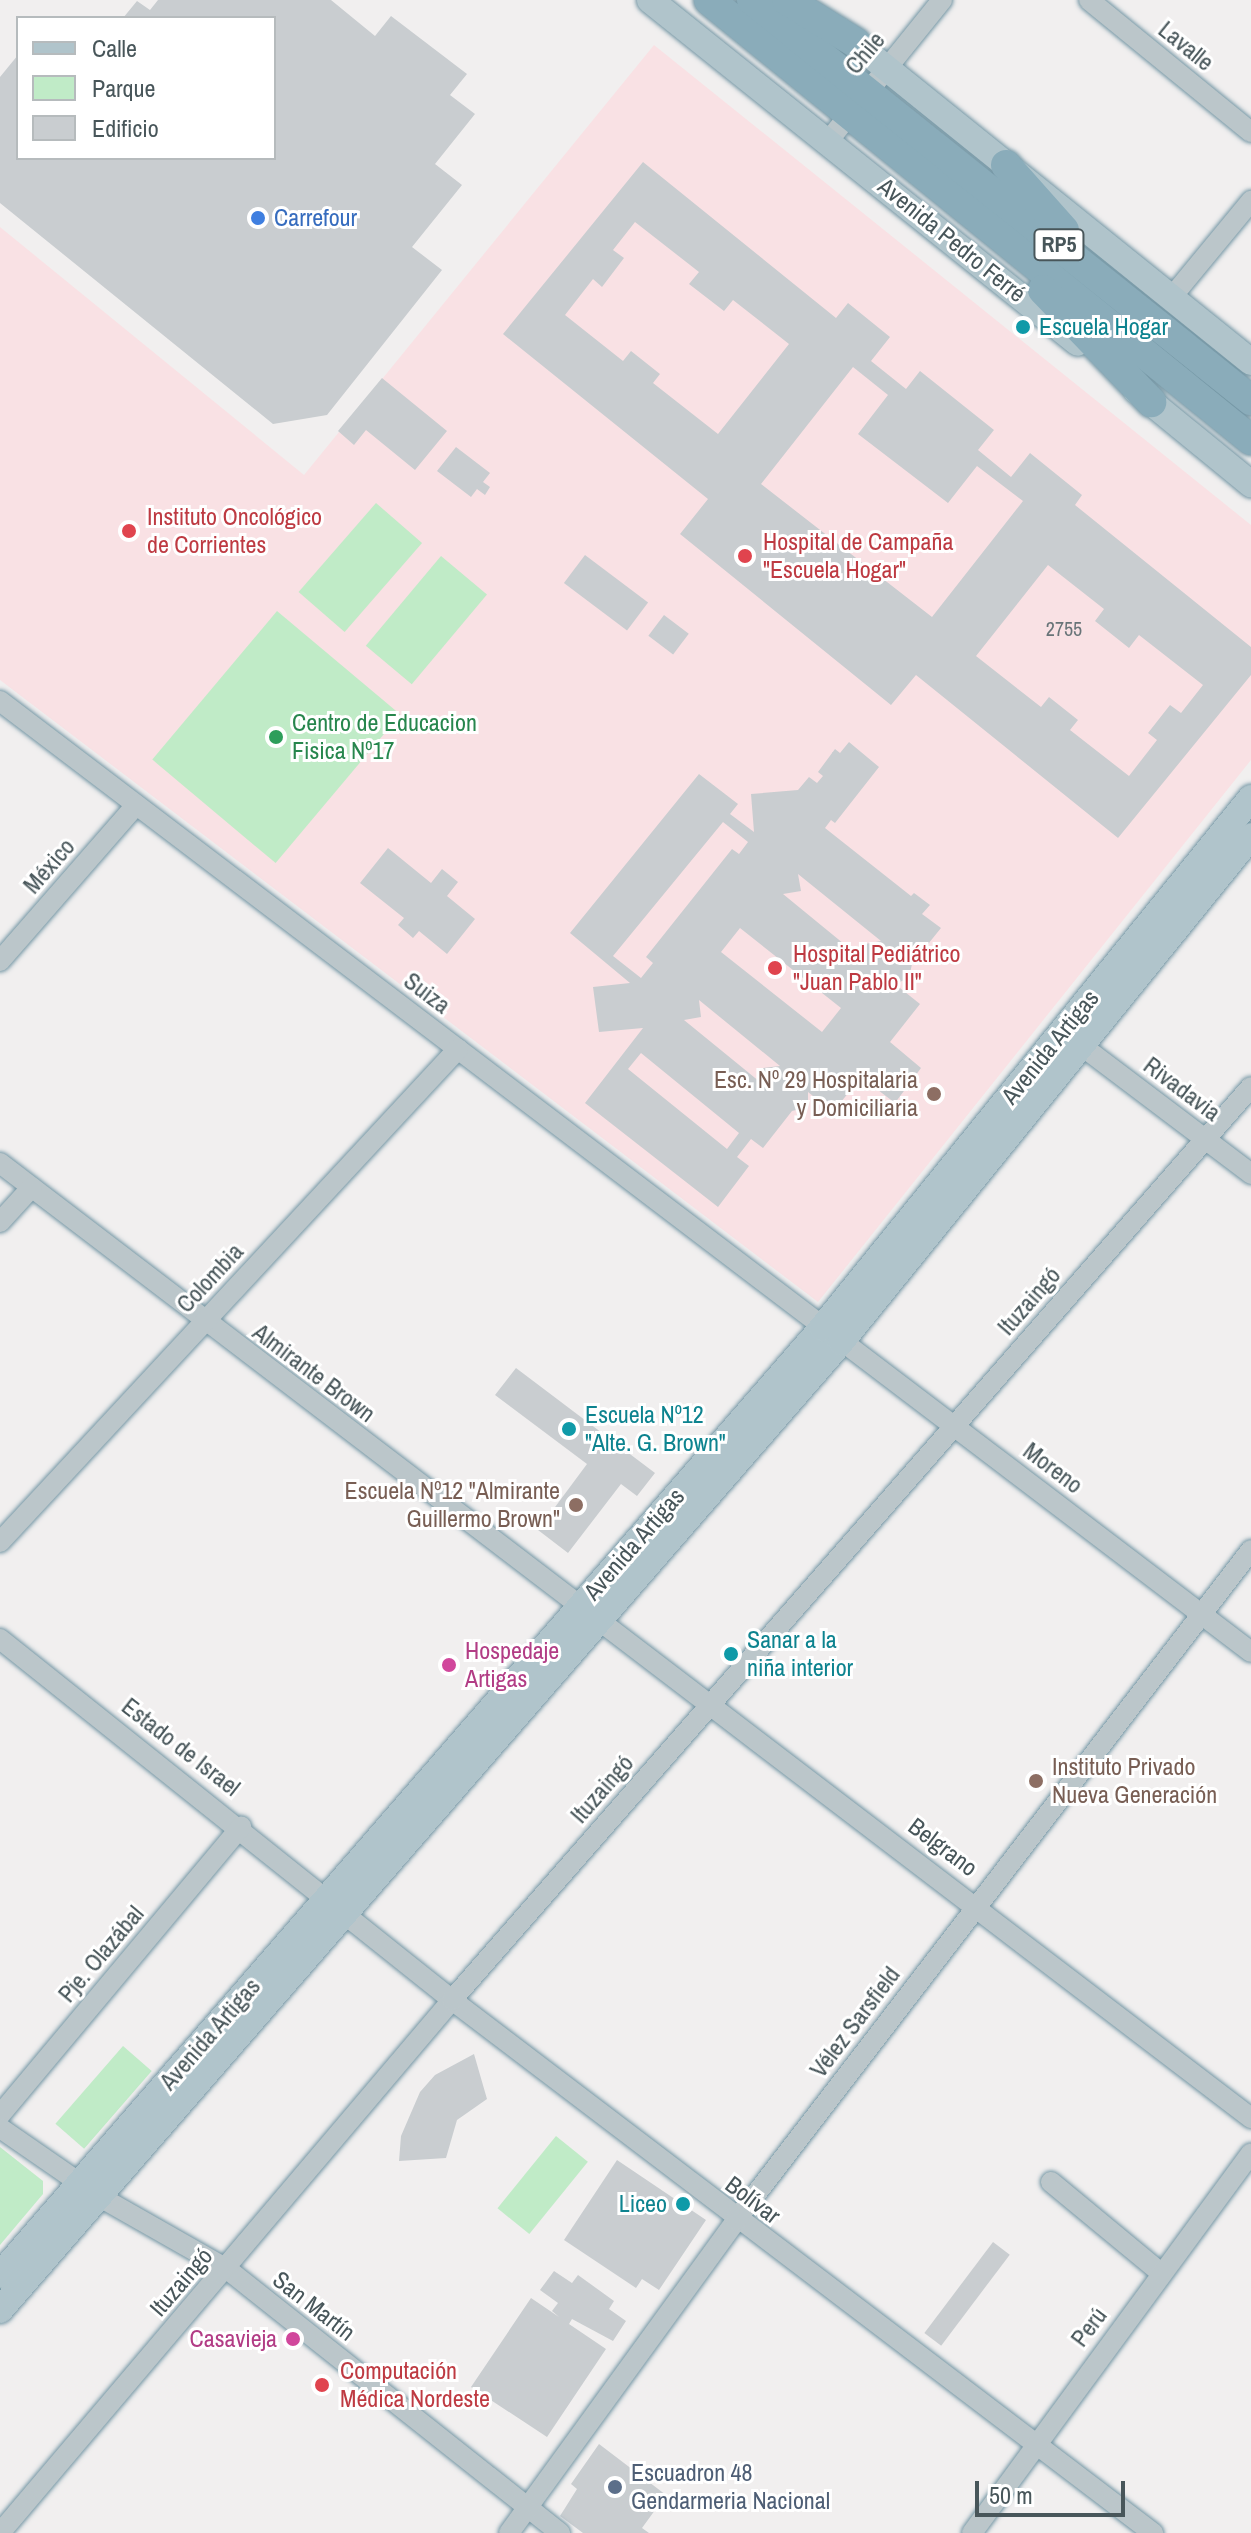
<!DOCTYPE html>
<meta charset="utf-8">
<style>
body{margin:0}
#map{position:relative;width:1251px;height:2533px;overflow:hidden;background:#f1efef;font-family:"Archivo Narrow",sans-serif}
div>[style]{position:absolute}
.medical>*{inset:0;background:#f9e1e4}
.green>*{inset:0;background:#c0ebc7;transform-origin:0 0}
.building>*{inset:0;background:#c9cdd0;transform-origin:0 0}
.roads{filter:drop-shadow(0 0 2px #7597a5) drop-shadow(0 0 2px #7597a5)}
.minor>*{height:20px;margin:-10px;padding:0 10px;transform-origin:10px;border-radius:10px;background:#bbc6ca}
.major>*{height:26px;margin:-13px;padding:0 13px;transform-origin:13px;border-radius:13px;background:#b0c4cb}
.highway>*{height:30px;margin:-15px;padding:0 15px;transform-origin:15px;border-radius:15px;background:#8aacba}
.dots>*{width:22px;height:22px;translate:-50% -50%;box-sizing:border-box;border:4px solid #fff;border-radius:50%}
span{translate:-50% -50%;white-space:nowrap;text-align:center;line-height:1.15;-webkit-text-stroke:6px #fff;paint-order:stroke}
.number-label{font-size:20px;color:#687478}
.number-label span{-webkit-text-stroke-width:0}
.shield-label span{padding:2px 6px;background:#fff;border:2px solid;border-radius:6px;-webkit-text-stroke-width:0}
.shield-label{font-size:22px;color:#48565a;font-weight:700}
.street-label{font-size:24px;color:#48565a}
.shop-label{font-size:24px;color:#366cbe}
.left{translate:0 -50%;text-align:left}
.culture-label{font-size:24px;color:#0d838f}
.right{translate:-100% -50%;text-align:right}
.health-label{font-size:24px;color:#be3a42}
.leisure-label{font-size:24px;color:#27864d}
.education-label{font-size:24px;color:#785e54}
.hotel-label{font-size:24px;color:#b23c85}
.service-label{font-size:24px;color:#4e5e75}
.legend{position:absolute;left:16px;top:16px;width:260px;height:144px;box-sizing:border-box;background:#fff;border:2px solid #b6bbbd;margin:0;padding:10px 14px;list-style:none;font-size:24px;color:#48565a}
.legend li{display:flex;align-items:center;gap:16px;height:40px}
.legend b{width:40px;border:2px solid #b6bbbd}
.scale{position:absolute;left:975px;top:2481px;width:150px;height:36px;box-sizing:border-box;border:4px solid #48565a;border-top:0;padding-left:10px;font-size:24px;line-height:28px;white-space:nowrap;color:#48565a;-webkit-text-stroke:6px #fff;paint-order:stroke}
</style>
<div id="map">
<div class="medical">
<i style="clip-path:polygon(654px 45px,1251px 525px,1251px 760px,818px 1302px,0 680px,0 227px,304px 475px)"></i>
</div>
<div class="green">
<i style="left:376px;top:503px;width:61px;height:118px;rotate:41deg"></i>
<i style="left:441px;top:556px;width:60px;height:117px;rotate:40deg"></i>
<i style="left:277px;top:611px;width:161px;height:194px;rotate:40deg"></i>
<i style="left:123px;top:2046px;width:38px;height:103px;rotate:41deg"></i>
<i style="left:556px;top:2136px;width:41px;height:93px;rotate:39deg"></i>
<i style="clip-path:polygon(0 2147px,43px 2181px,43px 2194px,0 2245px)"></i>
</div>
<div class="building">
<i style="clip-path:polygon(158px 0,331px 0,375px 36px,391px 16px,467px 74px,450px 95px,475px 114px,435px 164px,462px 185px,412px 247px,442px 270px,327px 415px,273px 424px,0 203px,0 77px,18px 55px,18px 158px,274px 158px,274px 18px,123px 18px,137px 1px,150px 10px)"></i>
<i style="clip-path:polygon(evenodd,643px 162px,836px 318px,848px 303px,890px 337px,871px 361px,906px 389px,920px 371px,994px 430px,978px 450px,1011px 477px,1030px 453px,1082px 495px,1075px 505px,1251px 647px,1251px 675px,1118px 838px,916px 675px,891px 705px,680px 534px,708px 499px,503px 334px,643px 162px,635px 222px,699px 272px,689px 284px,724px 311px,733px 300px,789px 344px,718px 434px,653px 383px,660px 374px,631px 351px,623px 361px,565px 315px,593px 279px,602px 287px,624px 258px,613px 250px,635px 222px,643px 162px,853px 367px,888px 395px,858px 434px,948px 503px,977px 466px,1023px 501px,932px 617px,761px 484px,853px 367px,643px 162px,1048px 565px,1104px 609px,1095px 621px,1129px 648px,1139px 635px,1203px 685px,1181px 713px,1170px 705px,1148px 733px,1157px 740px,1129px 776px,1070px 730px,1078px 720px,1049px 697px,1041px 707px,976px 656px,1048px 565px)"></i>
<i style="clip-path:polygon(382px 378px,447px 431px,415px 470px,366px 430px,354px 445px,338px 431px)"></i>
<i style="clip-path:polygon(456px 447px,490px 473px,483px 482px,490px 487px,485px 495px,477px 489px,471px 497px,437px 471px)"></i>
<i style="left:585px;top:555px;width:79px;height:35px;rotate:37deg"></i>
<i style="left:664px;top:615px;width:31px;height:26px;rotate:37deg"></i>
<i style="clip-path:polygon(evenodd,849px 742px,879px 767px,835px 823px,831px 820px,825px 828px,911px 896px,914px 893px,930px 905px,922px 914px,941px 928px,912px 964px,909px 978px,895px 984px,920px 1004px,890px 1042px,921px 1068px,895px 1103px,861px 1077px,833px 1112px,808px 1092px,808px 1107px,792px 1111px,763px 1148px,751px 1139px,737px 1157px,749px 1166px,718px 1207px,585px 1103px,643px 1028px,599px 1032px,593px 987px,630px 983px,570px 933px,699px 774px,738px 804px,730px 814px,754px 832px,751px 794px,798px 790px,809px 777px,817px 783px,823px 776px,818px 772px,835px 749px,840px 753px,849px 742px,723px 822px,748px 842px,739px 854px,732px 849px,646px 957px,653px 963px,641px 978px,613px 956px,723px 822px,849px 742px,798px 874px,881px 941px,865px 944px,866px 962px,783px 894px,801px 891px,798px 874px,849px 742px,740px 928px,841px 1008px,822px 1032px,721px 952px,740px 928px,849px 742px,699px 1000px,780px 1066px,763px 1068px,765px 1086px,684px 1020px,701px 1017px,699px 1000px,849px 742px,641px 1053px,739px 1133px,727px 1149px,628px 1069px,641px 1053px)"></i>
<i style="clip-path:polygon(388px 848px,431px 883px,442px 869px,458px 882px,447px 896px,475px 919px,447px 954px,419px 931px,413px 938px,398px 925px,404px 918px,360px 883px)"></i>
<i style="clip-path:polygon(516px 1368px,655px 1473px,637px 1496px,621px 1484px,568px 1553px,538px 1530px,587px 1464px,495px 1395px)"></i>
<i style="clip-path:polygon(474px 2054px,487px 2099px,457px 2120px,446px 2158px,399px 2161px,401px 2136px,420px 2092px,435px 2075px)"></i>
<i style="clip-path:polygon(617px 2160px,706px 2220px,659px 2290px,642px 2279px,636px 2288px,564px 2240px)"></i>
<i style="left:993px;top:2242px;width:21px;height:114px;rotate:37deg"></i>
<i style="clip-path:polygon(554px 2271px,572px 2283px,578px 2275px,614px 2301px,609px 2309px,626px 2321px,613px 2341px,572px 2319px,569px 2324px,606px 2349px,547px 2437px,471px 2387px,531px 2298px,559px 2317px,552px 2311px,558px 2303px,540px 2290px)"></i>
<i style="clip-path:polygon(599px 2444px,666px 2495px,642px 2528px,649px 2533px,583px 2533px,560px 2516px,577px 2489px,571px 2484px)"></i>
</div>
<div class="roads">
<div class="minor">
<i style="left:1089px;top:0;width:209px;rotate:39.2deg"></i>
<i style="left:829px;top:140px;width:180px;rotate:-51.1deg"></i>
<i style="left:1171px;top:298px;width:126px;rotate:-50.5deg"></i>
<i style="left:0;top:701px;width:1571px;rotate:37.24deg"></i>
<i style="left:0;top:961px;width:207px;rotate:-48.9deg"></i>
<i style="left:1082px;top:1046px;width:212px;rotate:37.1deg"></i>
<i style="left:0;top:1163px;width:1574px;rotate:37.36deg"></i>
<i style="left:0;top:1222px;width:47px;rotate:-47.6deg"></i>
<i style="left:0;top:1542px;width:673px;rotate:-47.11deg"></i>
<i style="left:0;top:1639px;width:578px;rotate:38.61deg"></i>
<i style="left:452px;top:2000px;width:881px;rotate:37.25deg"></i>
<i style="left:0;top:2115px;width:376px;rotate:-50.1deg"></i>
<i style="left:0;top:2128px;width:121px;rotate:34.6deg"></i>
<i style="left:100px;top:2197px;width:146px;rotate:29.6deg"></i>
<i style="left:227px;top:2269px;width:425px;rotate:38.4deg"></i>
<i style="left:1051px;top:2182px;width:143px;rotate:39.6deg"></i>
<i style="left:0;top:2533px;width:699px;rotate:-49.7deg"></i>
<i style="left:452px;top:2000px;width:1213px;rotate:-48.81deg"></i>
<i style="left:509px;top:2533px;width:387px;rotate:-54deg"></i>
<i style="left:736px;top:2220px;width:845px;rotate:-52.45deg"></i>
<i style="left:972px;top:2533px;width:471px;rotate:-53.7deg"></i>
</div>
<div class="major">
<i style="left:650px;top:0;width:548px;rotate:38.71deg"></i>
<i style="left:839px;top:30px;width:529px;rotate:38.86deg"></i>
<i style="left:1136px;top:390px;width:149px;rotate:39.3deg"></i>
<i style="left:0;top:2275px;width:1254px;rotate:-49.04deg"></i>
<i style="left:822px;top:1328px;width:682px;rotate:-51.01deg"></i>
<i style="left:0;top:2310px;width:1282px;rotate:-49.02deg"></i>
<i style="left:841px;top:1342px;width:651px;rotate:-50.98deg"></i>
</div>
<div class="highway">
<i style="left:709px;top:0;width:698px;rotate:39.07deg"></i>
<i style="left:752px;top:0;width:640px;rotate:38.72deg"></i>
<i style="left:787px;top:0;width:81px;rotate:31.9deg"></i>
<i style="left:1006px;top:165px;width:87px;rotate:48.3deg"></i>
<i style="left:1043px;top:290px;width:156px;rotate:46deg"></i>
</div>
</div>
<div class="dots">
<i style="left:258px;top:218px;background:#3f7fe0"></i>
<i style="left:1023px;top:327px;background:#0f9aa8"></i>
<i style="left:129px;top:531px;background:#e0444e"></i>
<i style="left:745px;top:556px;background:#e0444e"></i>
<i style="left:276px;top:737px;background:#2e9e5b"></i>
<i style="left:775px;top:968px;background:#e0444e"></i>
<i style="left:934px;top:1094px;background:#8d6e63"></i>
<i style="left:569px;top:1429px;background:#0f9aa8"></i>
<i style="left:576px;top:1505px;background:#8d6e63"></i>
<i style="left:731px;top:1654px;background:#0f9aa8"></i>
<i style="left:449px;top:1665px;background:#d1479c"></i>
<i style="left:1036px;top:1781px;background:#8d6e63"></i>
<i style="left:683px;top:2204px;background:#0f9aa8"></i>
<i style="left:293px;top:2339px;background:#d1479c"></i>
<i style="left:322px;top:2385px;background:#e0444e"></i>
<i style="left:615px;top:2487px;background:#5c6f8a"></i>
</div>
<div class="number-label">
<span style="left:1064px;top:628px">2755</span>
</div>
<div class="shield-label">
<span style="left:1059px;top:245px">RP5</span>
</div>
<div class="street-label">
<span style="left:1186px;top:46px;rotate:39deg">Lavalle</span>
<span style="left:865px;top:53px;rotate:-50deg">Chile</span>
<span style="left:952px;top:240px;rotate:39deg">Avenida Pedro Ferré</span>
<span style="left:49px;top:866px;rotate:-49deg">México</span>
<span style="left:427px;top:993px;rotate:37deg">Suiza</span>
<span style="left:1050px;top:1047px;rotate:-51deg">Avenida Artigas</span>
<span style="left:1182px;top:1089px;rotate:37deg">Rivadavia</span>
<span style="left:210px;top:1278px;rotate:-47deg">Colombia</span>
<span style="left:1029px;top:1301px;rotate:-49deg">Ituzaingó</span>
<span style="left:314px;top:1373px;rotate:37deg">Almirante Brown</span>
<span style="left:1053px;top:1468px;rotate:37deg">Moreno</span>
<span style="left:634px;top:1544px;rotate:-49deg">Avenida Artigas</span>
<span style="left:181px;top:1747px;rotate:38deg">Estado de Israel</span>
<span style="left:602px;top:1789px;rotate:-49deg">Ituzaingó</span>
<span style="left:943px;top:1847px;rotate:37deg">Belgrano</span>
<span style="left:101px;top:1954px;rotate:-50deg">Pje. Olazábal</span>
<span style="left:855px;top:2022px;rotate:-53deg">Vélez Sarsfield</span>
<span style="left:210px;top:2034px;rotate:-49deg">Avenida Artigas</span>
<span style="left:753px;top:2200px;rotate:37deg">Bolívar</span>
<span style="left:181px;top:2282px;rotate:-49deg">Ituzaingó</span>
<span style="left:314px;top:2306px;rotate:38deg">San Martín</span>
<span style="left:1089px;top:2327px;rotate:-53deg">Perú</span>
</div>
<div class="shop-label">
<span class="left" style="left:274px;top:218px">Carrefour</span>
</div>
<div class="culture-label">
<span class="left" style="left:1039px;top:327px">Escuela Hogar</span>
<span class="left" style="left:585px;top:1429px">Escuela Nº12<br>"Alte. G. Brown"</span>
<span class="left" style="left:747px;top:1654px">Sanar a la<br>niña interior</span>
<span class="right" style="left:667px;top:2204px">Liceo</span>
</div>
<div class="health-label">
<span class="left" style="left:147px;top:531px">Instituto Oncológico<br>de Corrientes</span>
<span class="left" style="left:763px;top:556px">Hospital de Campaña<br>"Escuela Hogar"</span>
<span class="left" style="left:793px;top:968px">Hospital Pediátrico<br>"Juan Pablo II"</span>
<span class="left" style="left:340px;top:2385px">Computación<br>Médica Nordeste</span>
</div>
<div class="leisure-label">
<span class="left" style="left:292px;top:737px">Centro de Educacion<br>Fisica Nº17</span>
</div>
<div class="education-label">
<span class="right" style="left:918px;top:1094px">Esc. Nº 29 Hospitalaria<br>y Domiciliaria</span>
<span class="right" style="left:560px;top:1505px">Escuela Nº12 "Almirante<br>Guillermo Brown"</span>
<span class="left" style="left:1052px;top:1781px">Instituto Privado<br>Nueva Generación</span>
</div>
<div class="hotel-label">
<span class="left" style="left:465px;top:1665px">Hospedaje<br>Artigas</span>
<span class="right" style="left:277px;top:2339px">Casavieja</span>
</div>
<div class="service-label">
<span class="left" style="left:631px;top:2487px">Escuadron 48<br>Gendarmeria Nacional</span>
</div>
<ul class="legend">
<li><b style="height:10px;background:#b0c4cb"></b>Calle</li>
<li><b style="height:22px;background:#c0ebc7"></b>Parque</li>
<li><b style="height:22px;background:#c9cdd0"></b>Edificio</li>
</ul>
<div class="scale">50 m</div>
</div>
